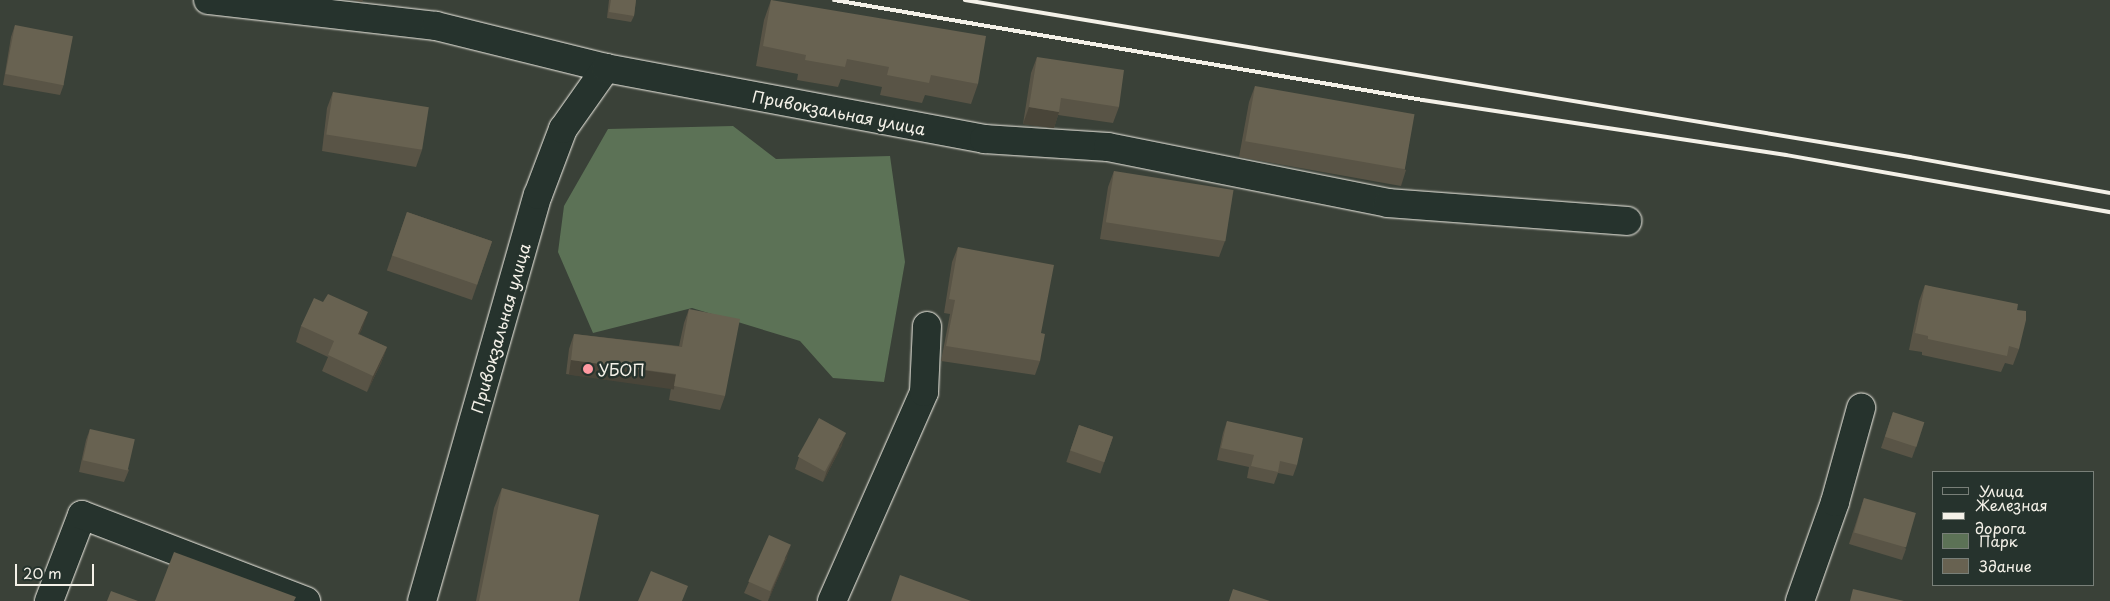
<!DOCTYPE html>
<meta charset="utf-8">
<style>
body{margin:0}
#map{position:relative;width:2110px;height:601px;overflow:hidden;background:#3a4138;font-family:"Playpen Sans",sans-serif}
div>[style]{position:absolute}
.green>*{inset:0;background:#5c7256}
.roads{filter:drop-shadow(0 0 1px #f4f1e8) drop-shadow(0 0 1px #f4f1e8)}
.minor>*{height:28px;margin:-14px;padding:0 14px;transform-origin:14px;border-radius:14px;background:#26332d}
.rail>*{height:4px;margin:-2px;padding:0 2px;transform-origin:2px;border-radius:2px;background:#f4f1e8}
.wall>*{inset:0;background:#595446;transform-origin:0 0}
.shaded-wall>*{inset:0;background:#494539;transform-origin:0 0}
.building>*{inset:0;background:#686251;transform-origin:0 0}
.dots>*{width:14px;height:14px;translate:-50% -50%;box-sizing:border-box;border:2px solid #26332d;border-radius:50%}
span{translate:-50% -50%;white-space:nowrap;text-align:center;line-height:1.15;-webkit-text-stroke:5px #26332d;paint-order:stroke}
.street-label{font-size:16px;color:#f4f1e8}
.poi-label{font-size:16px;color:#f4f1e8}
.left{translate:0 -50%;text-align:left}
.legend{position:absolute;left:1932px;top:471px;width:162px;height:115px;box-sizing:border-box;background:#26332d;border:1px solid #787f78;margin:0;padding:6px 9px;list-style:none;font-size:15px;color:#f4f1e8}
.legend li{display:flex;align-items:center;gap:10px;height:25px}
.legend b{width:25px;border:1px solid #787f78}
.scale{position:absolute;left:15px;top:564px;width:79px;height:22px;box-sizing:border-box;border:2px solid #f4f1e8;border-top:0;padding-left:6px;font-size:15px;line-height:18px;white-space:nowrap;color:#f4f1e8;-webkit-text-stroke:4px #26332d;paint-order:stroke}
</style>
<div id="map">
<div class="green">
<i style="clip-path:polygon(733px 126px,776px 159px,890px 156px,905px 262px,884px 382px,833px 378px,800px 341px,692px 308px,593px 333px,558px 252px,564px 206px,608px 129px)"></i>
</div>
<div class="roads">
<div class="minor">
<i style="left:208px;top:0;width:229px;rotate:6.5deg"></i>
<i style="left:436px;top:26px;width:175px;rotate:13.9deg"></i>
<i style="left:49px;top:601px;width:92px;rotate:-69deg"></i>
<i style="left:82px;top:515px;width:240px;rotate:21deg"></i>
<i style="left:422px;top:601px;width:422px;rotate:-74.1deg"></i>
<i style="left:538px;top:195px;width:71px;rotate:-69.3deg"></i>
<i style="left:563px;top:129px;width:75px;rotate:-54.8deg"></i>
<i style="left:606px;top:68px;width:385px;rotate:10.6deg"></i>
<i style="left:984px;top:139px;width:124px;rotate:3.7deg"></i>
<i style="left:1108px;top:147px;width:286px;rotate:11.3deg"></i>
<i style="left:1388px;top:203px;width:240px;rotate:4.3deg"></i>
<i style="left:832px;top:601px;width:228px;rotate:-66.2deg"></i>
<i style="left:924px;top:392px;width:66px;rotate:-87.4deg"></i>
<i style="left:1800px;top:601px;width:105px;rotate:-70.5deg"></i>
<i style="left:1835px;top:502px;width:98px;rotate:-74.5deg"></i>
</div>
</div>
<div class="rail">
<i style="left:834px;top:0;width:597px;rotate:9.64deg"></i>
<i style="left:1423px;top:100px;width:367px;rotate:8.6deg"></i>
<i style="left:1786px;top:155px;width:329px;rotate:10deg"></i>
<i style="left:965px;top:0;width:958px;rotate:9.43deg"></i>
<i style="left:1910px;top:157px;width:203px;rotate:10.2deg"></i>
</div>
<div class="wall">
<i style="clip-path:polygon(353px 0,363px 0,362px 2px)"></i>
<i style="clip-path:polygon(609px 0,636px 0,634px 16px,631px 22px,607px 18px)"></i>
<i style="clip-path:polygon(771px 0,978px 84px,971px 104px,925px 95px,922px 103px,880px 95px,882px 87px,841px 79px,838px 87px,797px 80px,798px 74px,756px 66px,764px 20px)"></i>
<i style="clip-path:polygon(15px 25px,64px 84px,60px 95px,3px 85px,11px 37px)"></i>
<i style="clip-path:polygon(1037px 57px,1119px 107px,1113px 123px,1058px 115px,1054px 128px,1023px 124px,1031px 73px)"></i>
<i style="clip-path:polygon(1255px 86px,1406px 170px,1401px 186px,1239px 157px,1249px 102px)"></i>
<i style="clip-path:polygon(333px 92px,422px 150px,416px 167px,322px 151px,327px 108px)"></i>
<i style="clip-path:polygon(1114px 171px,1225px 241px,1219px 257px,1100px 239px,1108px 187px)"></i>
<i style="left:407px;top:212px;width:90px;height:62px;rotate:19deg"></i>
<i style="clip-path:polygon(958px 247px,1041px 333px,1040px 361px,1035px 375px,941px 361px,950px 314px,944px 313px,952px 262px)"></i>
<i style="clip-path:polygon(1925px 285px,2017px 310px,2019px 349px,2013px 365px,2005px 363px,2001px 372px,1922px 355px,1922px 352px,1909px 350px,1919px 301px)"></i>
<i style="clip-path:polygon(323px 302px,362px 329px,359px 334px,387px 347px,381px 363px,367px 392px,322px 371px,328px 357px,296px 342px,301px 326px)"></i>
<i style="clip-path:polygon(689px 309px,725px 396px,720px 410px,669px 400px,671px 388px,566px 374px,569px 349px,574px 334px,679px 346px,684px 323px)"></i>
<i style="clip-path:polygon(1893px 412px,1916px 447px,1912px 458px,1881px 448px)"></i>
<i style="clip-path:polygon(1227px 421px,1297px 465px,1293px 476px,1278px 473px,1274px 484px,1247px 478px,1249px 467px,1217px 460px,1223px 433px)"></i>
<i style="left:1079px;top:425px;width:36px;height:39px;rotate:19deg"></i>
<i style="clip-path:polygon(90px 429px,129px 470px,124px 482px,79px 472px,86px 440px)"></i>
<i style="clip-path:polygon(842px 445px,823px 482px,795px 469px,799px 457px)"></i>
<i style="clip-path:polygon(502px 488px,579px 601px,476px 601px,494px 508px)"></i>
<i style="clip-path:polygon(1864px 498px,1906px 549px,1902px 560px,1849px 544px)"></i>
<i style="clip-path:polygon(787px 557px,768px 601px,762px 601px,744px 593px,749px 582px)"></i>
</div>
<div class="shaded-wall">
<i style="clip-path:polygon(1029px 107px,1059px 112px,1054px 128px,1023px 124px)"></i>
<i style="clip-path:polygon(368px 312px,362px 329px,352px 350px,358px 334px)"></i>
<i style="clip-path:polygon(387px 347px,381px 363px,367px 392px,373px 376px)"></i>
<i style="left:571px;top:360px;width:106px;height:15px;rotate:8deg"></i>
<i style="clip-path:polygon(846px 433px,842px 445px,823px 482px,827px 471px)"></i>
<i style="clip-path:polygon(791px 545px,787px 557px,768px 601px,771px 592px)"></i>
</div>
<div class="building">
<i style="clip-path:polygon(611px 0,636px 0,634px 16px,609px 12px)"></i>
<i style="clip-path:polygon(771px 0,986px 36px,978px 84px,931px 75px,929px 83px,887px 75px,889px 67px,847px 59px,845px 67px,805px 60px,806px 55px,763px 46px)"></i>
<i style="left:15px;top:25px;width:59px;height:50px;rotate:11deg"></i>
<i style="clip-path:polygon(1037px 57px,1124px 70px,1119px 107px,1061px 98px,1059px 112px,1029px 107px)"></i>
<i style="left:1255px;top:86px;width:162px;height:56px;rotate:10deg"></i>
<i style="left:333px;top:92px;width:97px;height:43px;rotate:9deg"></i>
<i style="left:1114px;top:171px;width:121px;height:52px;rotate:9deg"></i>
<i style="left:407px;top:212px;width:90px;height:46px;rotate:19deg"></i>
<i style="clip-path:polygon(958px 247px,1054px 265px,1041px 333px,1045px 334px,1040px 361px,946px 346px,955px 300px,949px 299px)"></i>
<i style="clip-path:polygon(1925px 285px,2018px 304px,2017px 310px,2026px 311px,2026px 320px,2019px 349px,2009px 346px,2007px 356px,1928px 339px,1928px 336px,1915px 333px)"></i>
<i style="clip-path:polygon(328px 294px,368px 312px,358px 334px,387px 347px,373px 376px,328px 355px,334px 341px,301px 326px,314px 298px,323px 302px)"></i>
<i style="clip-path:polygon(689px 309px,740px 319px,725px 396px,674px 386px,676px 374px,571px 360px,574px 334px,682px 347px)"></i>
<i style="left:1893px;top:412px;width:33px;height:26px;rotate:18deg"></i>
<i style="left:819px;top:418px;width:31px;height:44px;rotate:29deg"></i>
<i style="clip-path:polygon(1227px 421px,1303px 438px,1297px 465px,1280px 461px,1278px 472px,1251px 466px,1254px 455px,1221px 448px)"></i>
<i style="left:1079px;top:425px;width:36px;height:27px;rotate:19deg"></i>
<i style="left:90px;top:429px;width:46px;height:32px;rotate:13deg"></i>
<i style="clip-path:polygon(502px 488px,599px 515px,579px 601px,479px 601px)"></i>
<i style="left:1864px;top:498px;width:54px;height:36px;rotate:16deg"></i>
<i style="left:769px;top:535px;width:24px;height:51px;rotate:24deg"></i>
<i style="clip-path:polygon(174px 552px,296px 597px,294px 601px,155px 601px)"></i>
<i style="clip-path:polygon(651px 571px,688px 586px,682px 601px,638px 601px)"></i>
<i style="clip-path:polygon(900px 575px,971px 601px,891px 601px)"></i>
<i style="clip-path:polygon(1233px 589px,1270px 601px,1229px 601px)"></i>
<i style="clip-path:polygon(1853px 589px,1904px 601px,1850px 601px)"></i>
<i style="clip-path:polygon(111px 591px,138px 601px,107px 601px)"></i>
</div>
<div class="dots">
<i style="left:588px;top:369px;background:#ff9aa2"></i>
</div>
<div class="street-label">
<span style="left:839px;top:112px;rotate:11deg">Привокзальная улица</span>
<span style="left:500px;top:328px;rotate:-74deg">Привокзальная улица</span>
</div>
<div class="poi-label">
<span class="left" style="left:598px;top:369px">УБОП</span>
</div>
<ul class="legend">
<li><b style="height:6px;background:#26332d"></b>Улица</li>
<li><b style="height:6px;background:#f4f1e8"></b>Железная дорога</li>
<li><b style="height:14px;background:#5c7256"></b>Парк</li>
<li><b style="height:14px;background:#686251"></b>Здание</li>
</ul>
<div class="scale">20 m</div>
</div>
